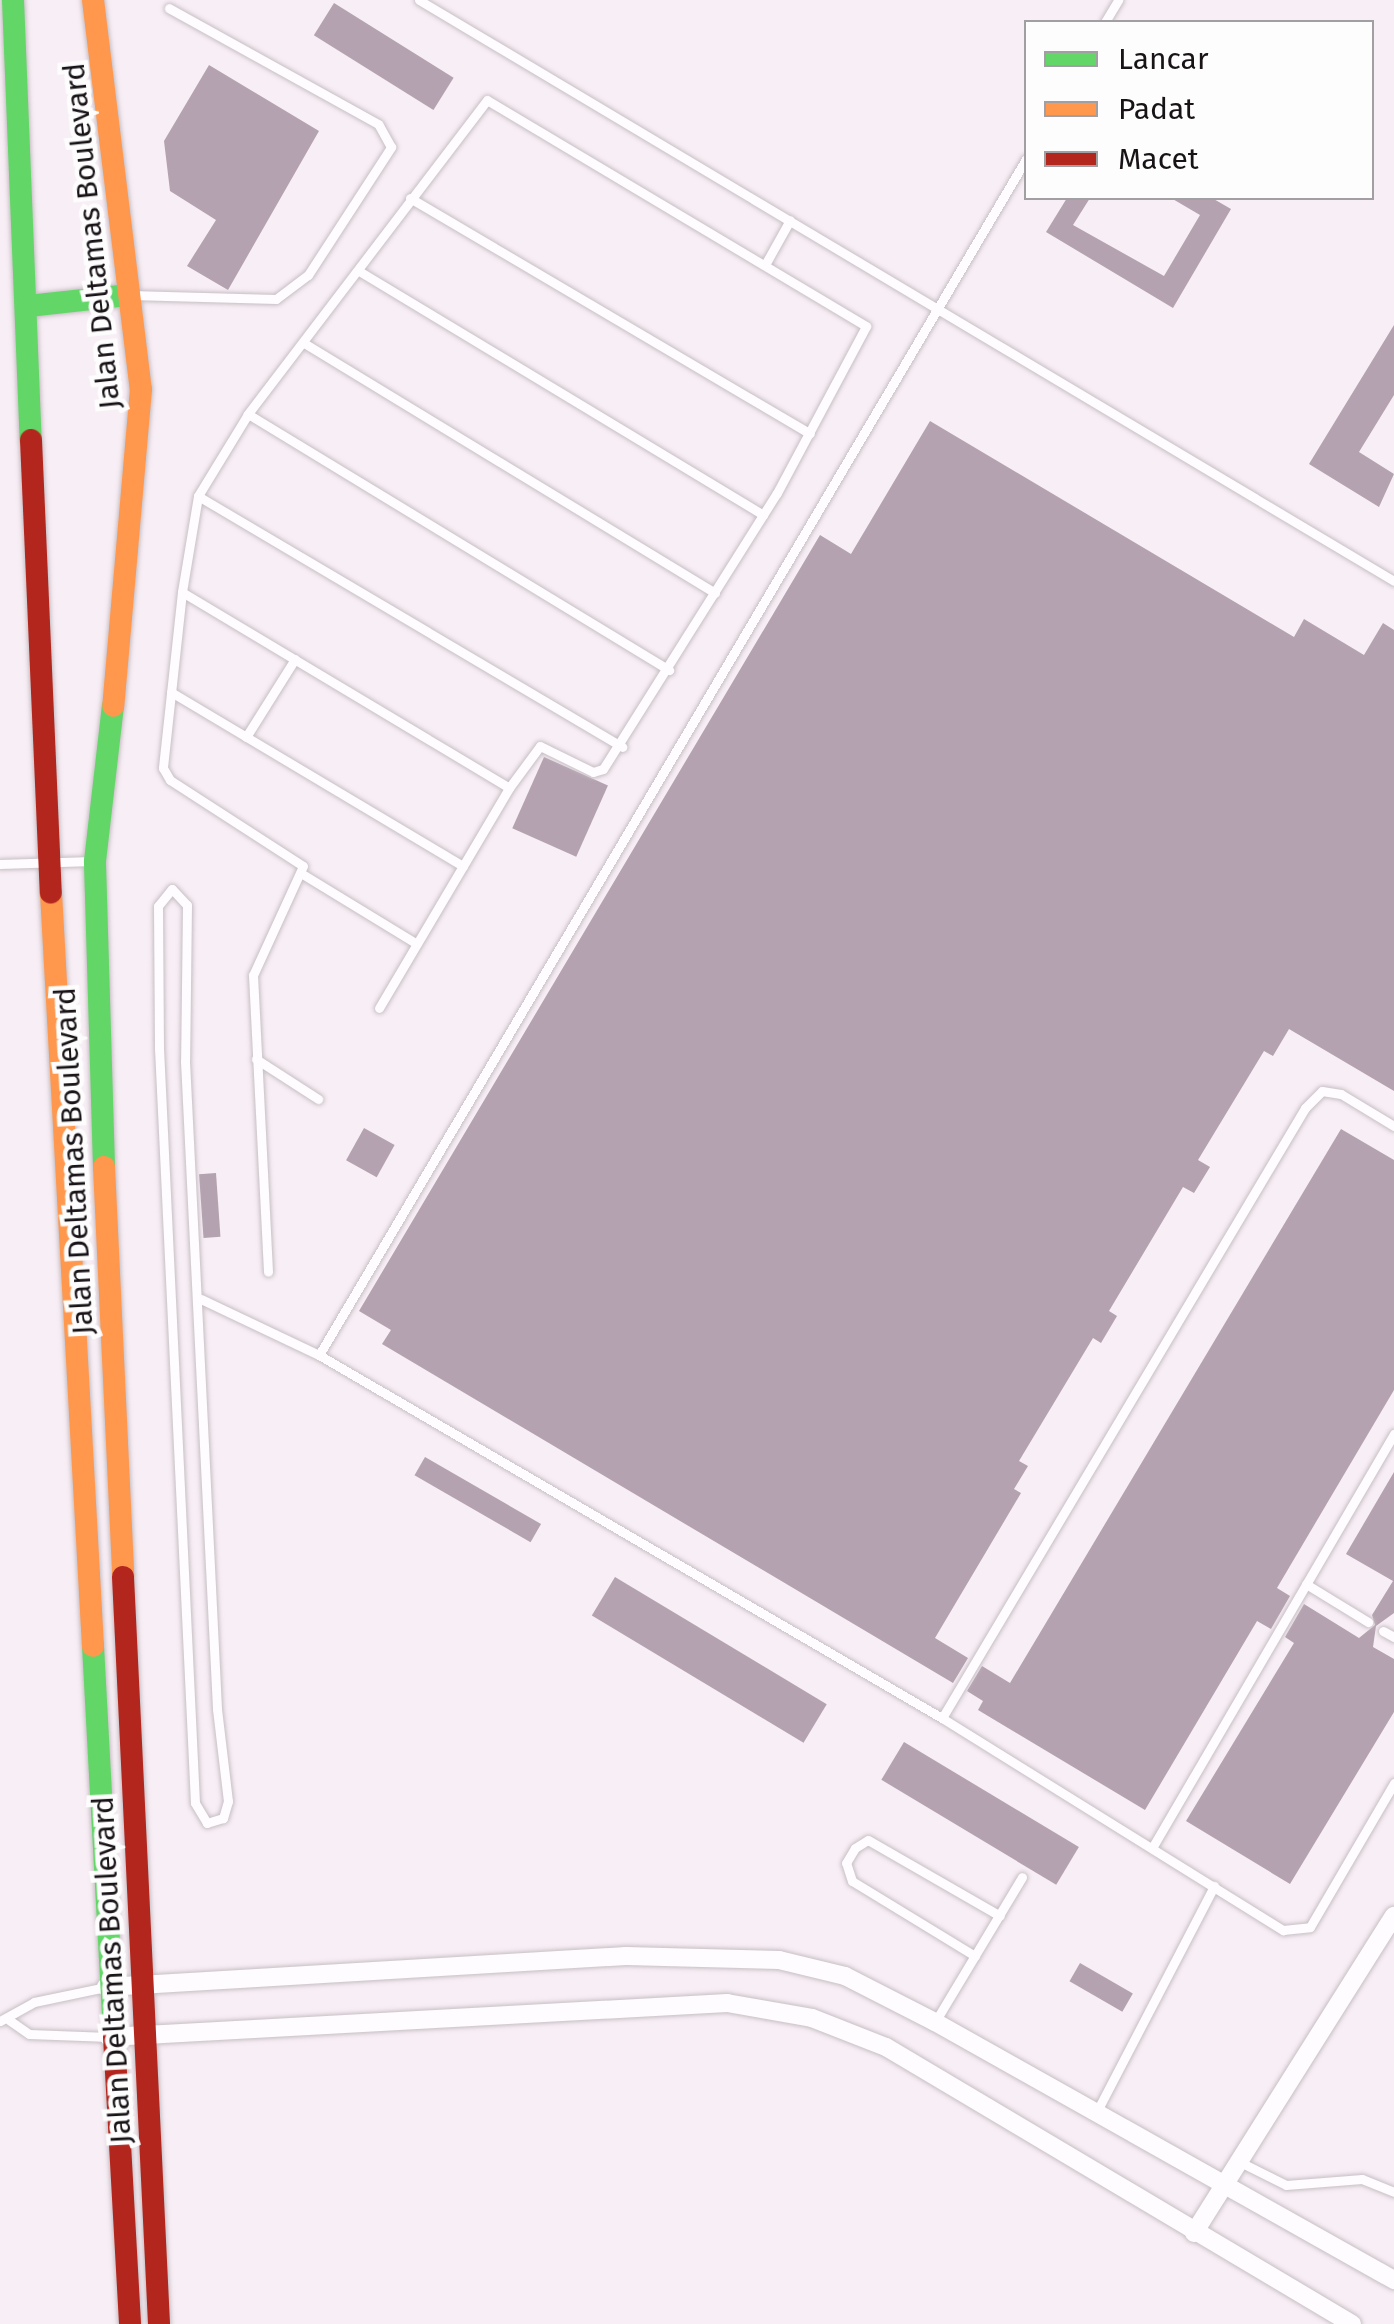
<!DOCTYPE html>
<style>
body{margin:0}
#map{position:relative;width:1394px;height:2324px;overflow:hidden;background:#f8eef5;font-family:"Fira Sans",sans-serif}
div>[style]{position:absolute}
.building>*{inset:0;background:#b4a2b0;transform-origin:0 0}
.roads{filter:drop-shadow(0 0 2px #c6bfc4) drop-shadow(0 0 2px #c6bfc4)}
.lane>*{height:9px;margin:-4.5px;padding:0 4.5px;transform-origin:4.5px;border-radius:4.5px;background:#fefcfe}
.street>*{height:18px;margin:-9px;padding:0 9px;transform-origin:9px;border-radius:9px;background:#fefcfe}
.fast>*{height:22px;margin:-11px;padding:0 11px;transform-origin:11px;border-radius:11px;background:#63d668}
.slow>*{height:22px;margin:-11px;padding:0 11px;transform-origin:11px;border-radius:11px;background:#ff974d}
.jam>*{height:22px;margin:-11px;padding:0 11px;transform-origin:11px;border-radius:11px;background:#b3261e}
span{translate:-50% -50%;white-space:nowrap;text-align:center;line-height:1.15;-webkit-text-stroke:9px #fdfdfd;paint-order:stroke}
.street-label{font-size:30px;color:#181317}
.legend{position:absolute;left:1024px;top:20px;width:350px;height:180px;box-sizing:border-box;background:#fdfdfd;border:2px solid #a19fa1;margin:0;padding:12px 18px;list-style:none;font-size:30px;color:#181317}
.legend li{display:flex;align-items:center;gap:20px;height:50px}
.legend b{width:50px;border:2px solid #a19fa1}
</style>
<div id="map">
<div class="building">
<i style="left:334px;top:3px;width:141px;height:38px;rotate:32deg"></i>
<i style="clip-path:polygon(209px 65px,319px 131px,228px 290px,187px 266px,216px 220px,170px 191px,164px 141px)"></i>
<i style="clip-path:polygon(1067px 198px,1090px 198px,1073px 225px,1164px 276px,1200px 215px,1171px 198px,1212px 198px,1231px 209px,1173px 308px,1046px 232px)"></i>
<i style="clip-path:polygon(1394px 325px,1394px 395px,1359px 452px,1394px 474px,1379px 507px,1309px 464px)"></i>
<i style="clip-path:polygon(930px 421px,1294px 637px,1304px 619px,1364px 655px,1383px 623px,1394px 630px,1394px 1091px,1289px 1029px,1273px 1056px,1264px 1051px,1198px 1160px,1210px 1167px,1194px 1193px,1183px 1187px,1109px 1311px,1117px 1316px,1101px 1343px,1093px 1338px,1019px 1461px,1028px 1466px,1014px 1489px,1021px 1493px,935px 1638px,968px 1658px,953px 1683px,382px 1344px,391px 1330px,359px 1311px,820px 535px,851px 554px)"></i>
<i style="left:544px;top:757px;width:70px;height:78px;rotate:24deg"></i>
<i style="left:364px;top:1128px;width:35px;height:37px;rotate:29deg"></i>
<i style="clip-path:polygon(1341px 1129px,1394px 1160px,1394px 1390px,1277px 1588px,1290px 1596px,1271px 1629px,1257px 1621px,1145px 1810px,978px 1710px,983px 1701px,967px 1691px,982px 1666px,1010px 1683px)"></i>
<i style="left:216px;top:1173px;width:64px;height:17px;rotate:86deg"></i>
<i style="left:425px;top:1457px;width:134px;height:21px;rotate:30deg"></i>
<i style="clip-path:polygon(1394px 1472px,1394px 1613px,1376px 1626px,1373px 1647px,1394px 1659px,1394px 1712px,1290px 1884px,1186px 1821px,1294px 1643px,1285px 1637px,1304px 1604px,1359px 1638px,1375px 1625px,1372px 1615px,1393px 1581px,1346px 1554px)"></i>
<i style="left:615px;top:1577px;width:247px;height:45px;rotate:31deg"></i>
<i style="left:904px;top:1742px;width:204px;height:44px;rotate:31deg"></i>
<i style="left:1080px;top:1963px;width:61px;height:21px;rotate:30deg"></i>
</div>
<div class="roads">
<div class="lane">
<i style="left:419px;top:0;width:1135px;rotate:30.79deg"></i>
<i style="left:1105px;top:22px;width:26px;rotate:-59deg"></i>
<i style="left:410px;top:198px;width:464px;rotate:30.5deg"></i>
<i style="left:766px;top:263px;width:49px;rotate:-60.8deg"></i>
<i style="left:359px;top:271px;width:472px;rotate:31.1deg"></i>
<i style="left:130px;top:295px;width:146px;rotate:1.6deg"></i>
<i style="left:276px;top:299px;width:40px;rotate:-37deg"></i>
<i style="left:308px;top:275px;width:153px;rotate:-57deg"></i>
<i style="left:391px;top:147px;width:26px;rotate:-119deg"></i>
<i style="left:378px;top:124px;width:239px;rotate:-151deg"></i>
<i style="left:304px;top:343px;width:481px;rotate:31.3deg"></i>
<i style="left:248px;top:414px;width:493px;rotate:31.3deg"></i>
<i style="left:198px;top:496px;width:493px;rotate:30.6deg"></i>
<i style="left:182px;top:592px;width:381px;rotate:30.9deg"></i>
<i style="left:509px;top:788px;width:52px;rotate:-53.6deg"></i>
<i style="left:540px;top:746px;width:59px;rotate:26.1deg"></i>
<i style="left:593px;top:772px;width:10px;rotate:-17deg"></i>
<i style="left:603px;top:769px;width:326px;rotate:-57.8deg"></i>
<i style="left:777px;top:493px;width:189px;rotate:-61.9deg"></i>
<i style="left:866px;top:326px;width:441px;rotate:-149.2deg"></i>
<i style="left:487px;top:100px;width:395px;rotate:127.3deg"></i>
<i style="left:248px;top:414px;width:96px;rotate:121.4deg"></i>
<i style="left:198px;top:496px;width:97px;rotate:99.5deg"></i>
<i style="left:182px;top:592px;width:177px;rotate:96.2deg"></i>
<i style="left:163px;top:768px;width:14px;rotate:60deg"></i>
<i style="left:170px;top:780px;width:158px;rotate:32.9deg"></i>
<i style="left:303px;top:866px;width:120px;rotate:114.6deg"></i>
<i style="left:253px;top:975px;width:297px;rotate:87.1deg"></i>
<i style="left:171px;top:692px;width:340px;rotate:30.8deg"></i>
<i style="left:246px;top:737px;width:92px;rotate:-57.9deg"></i>
<i style="left:0;top:864px;width:92px;rotate:-1.9deg"></i>
<i style="left:304px;top:875px;width:132px;rotate:31.4deg"></i>
<i style="left:172px;top:889px;width:22px;rotate:47deg"></i>
<i style="left:187px;top:905px;width:156px;rotate:90.7deg"></i>
<i style="left:185px;top:1061px;width:649px;rotate:87.17deg"></i>
<i style="left:217px;top:1709px;width:93px;rotate:83.2deg"></i>
<i style="left:228px;top:1801px;width:18px;rotate:106deg"></i>
<i style="left:223px;top:1818px;width:17px;rotate:163deg"></i>
<i style="left:207px;top:1823px;width:23px;rotate:-121deg"></i>
<i style="left:195px;top:1803px;width:755px;rotate:-92.73deg"></i>
<i style="left:159px;top:1049px;width:143px;rotate:-90.4deg"></i>
<i style="left:158px;top:906px;width:22px;rotate:-51deg"></i>
<i style="left:379px;top:1008px;width:256px;rotate:-59.4deg"></i>
<i style="left:256px;top:1059px;width:74px;rotate:32.8deg"></i>
<i style="left:201px;top:1299px;width:131px;rotate:25.4deg"></i>
<i style="left:319px;top:1355px;width:721px;rotate:30.23deg"></i>
<i style="left:942px;top:1718px;width:402px;rotate:31.9deg"></i>
<i style="left:1283px;top:1930px;width:27px;rotate:-6deg"></i>
<i style="left:1310px;top:1927px;width:167px;rotate:-59.7deg"></i>
<i style="left:319px;top:1355px;width:1389px;rotate:-59.41deg"></i>
<i style="left:1306px;top:1584px;width:73px;rotate:31.5deg"></i>
<i style="left:1383px;top:1631px;width:13px;rotate:29deg"></i>
<i style="left:942px;top:1718px;width:710px;rotate:-59.24deg"></i>
<i style="left:1305px;top:1108px;width:24px;rotate:-45deg"></i>
<i style="left:1322px;top:1091px;width:19px;rotate:9deg"></i>
<i style="left:1341px;top:1094px;width:62px;rotate:31.1deg"></i>
<i style="left:1152px;top:1848px;width:480px;rotate:-59.7deg"></i>
<i style="left:975px;top:1956px;width:144px;rotate:-148.6deg"></i>
<i style="left:852px;top:1881px;width:19px;rotate:-108deg"></i>
<i style="left:846px;top:1863px;width:17px;rotate:-59deg"></i>
<i style="left:855px;top:1848px;width:15px;rotate:-32deg"></i>
<i style="left:868px;top:1840px;width:152px;rotate:29.9deg"></i>
<i style="left:9px;top:2020px;width:24px;rotate:35deg"></i>
<i style="left:29px;top:2034px;width:80px;rotate:2.1deg"></i>
<i style="left:0;top:2021px;width:39px;rotate:-29deg"></i>
<i style="left:34px;top:2002px;width:74px;rotate:-11.8deg"></i>
<i style="left:935px;top:2022px;width:169px;rotate:-59deg"></i>
<i style="left:1096px;top:2113px;width:256px;rotate:-62.5deg"></i>
<i style="left:1240px;top:2162px;width:51px;rotate:26.6deg"></i>
<i style="left:1286px;top:2185px;width:76px;rotate:-4.5deg"></i>
<i style="left:1362px;top:2179px;width:35px;rotate:22deg"></i>
</div>
<div class="street">
<i style="left:106px;top:1987px;width:521px;rotate:-3.41deg"></i>
<i style="left:626px;top:1956px;width:153px;rotate:1.5deg"></i>
<i style="left:779px;top:1960px;width:68px;rotate:13.6deg"></i>
<i style="left:845px;top:1976px;width:101px;rotate:27.1deg"></i>
<i style="left:935px;top:2022px;width:527px;rotate:29.34deg"></i>
<i style="left:109px;top:2037px;width:619px;rotate:-3.15deg"></i>
<i style="left:727px;top:2003px;width:86px;rotate:10deg"></i>
<i style="left:812px;top:2018px;width:79px;rotate:21.4deg"></i>
<i style="left:886px;top:2047px;width:542px;rotate:30.73deg"></i>
<i style="left:1194px;top:2233px;width:375px;rotate:-57.8deg"></i>
</div>
<div class="fast">
<i style="left:13px;top:0;width:440px;rotate:87.7deg"></i>
<i style="left:28px;top:306px;width:100px;rotate:-6.3deg"></i>
<i style="left:104px;top:1167px;width:306px;rotate:-91.7deg"></i>
<i style="left:95px;top:861px;width:156px;rotate:-83.4deg"></i>
<i style="left:93px;top:1646px;width:392px;rotate:86.9deg"></i>
</div>
<div class="slow">
<i style="left:93px;top:0;width:392px;rotate:83deg"></i>
<i style="left:141px;top:389px;width:318px;rotate:95deg"></i>
<i style="left:51px;top:893px;width:754px;rotate:86.81deg"></i>
<i style="left:104px;top:1167px;width:410px;rotate:87.3deg"></i>
</div>
<div class="jam">
<i style="left:31px;top:440px;width:453px;rotate:87.5deg"></i>
<i style="left:123px;top:1577px;width:748px;rotate:87.24deg"></i>
<i style="left:114px;top:2037px;width:287px;rotate:86.8deg"></i>
</div>
</div>
<div class="street-label">
<span style="left:92px;top:236px;rotate:-96deg">Jalan Deltamas Boulevard</span>
<span style="left:74px;top:1161px;rotate:-93deg">Jalan Deltamas Boulevard</span>
<span style="left:112px;top:1970px;rotate:-93deg">Jalan Deltamas Boulevard</span>
</div>
<ul class="legend">
<li><b style="height:12px;background:#63d668"></b>Lancar</li>
<li><b style="height:12px;background:#ff974d"></b>Padat</li>
<li><b style="height:12px;background:#b3261e"></b>Macet</li>
</ul>
</div>
